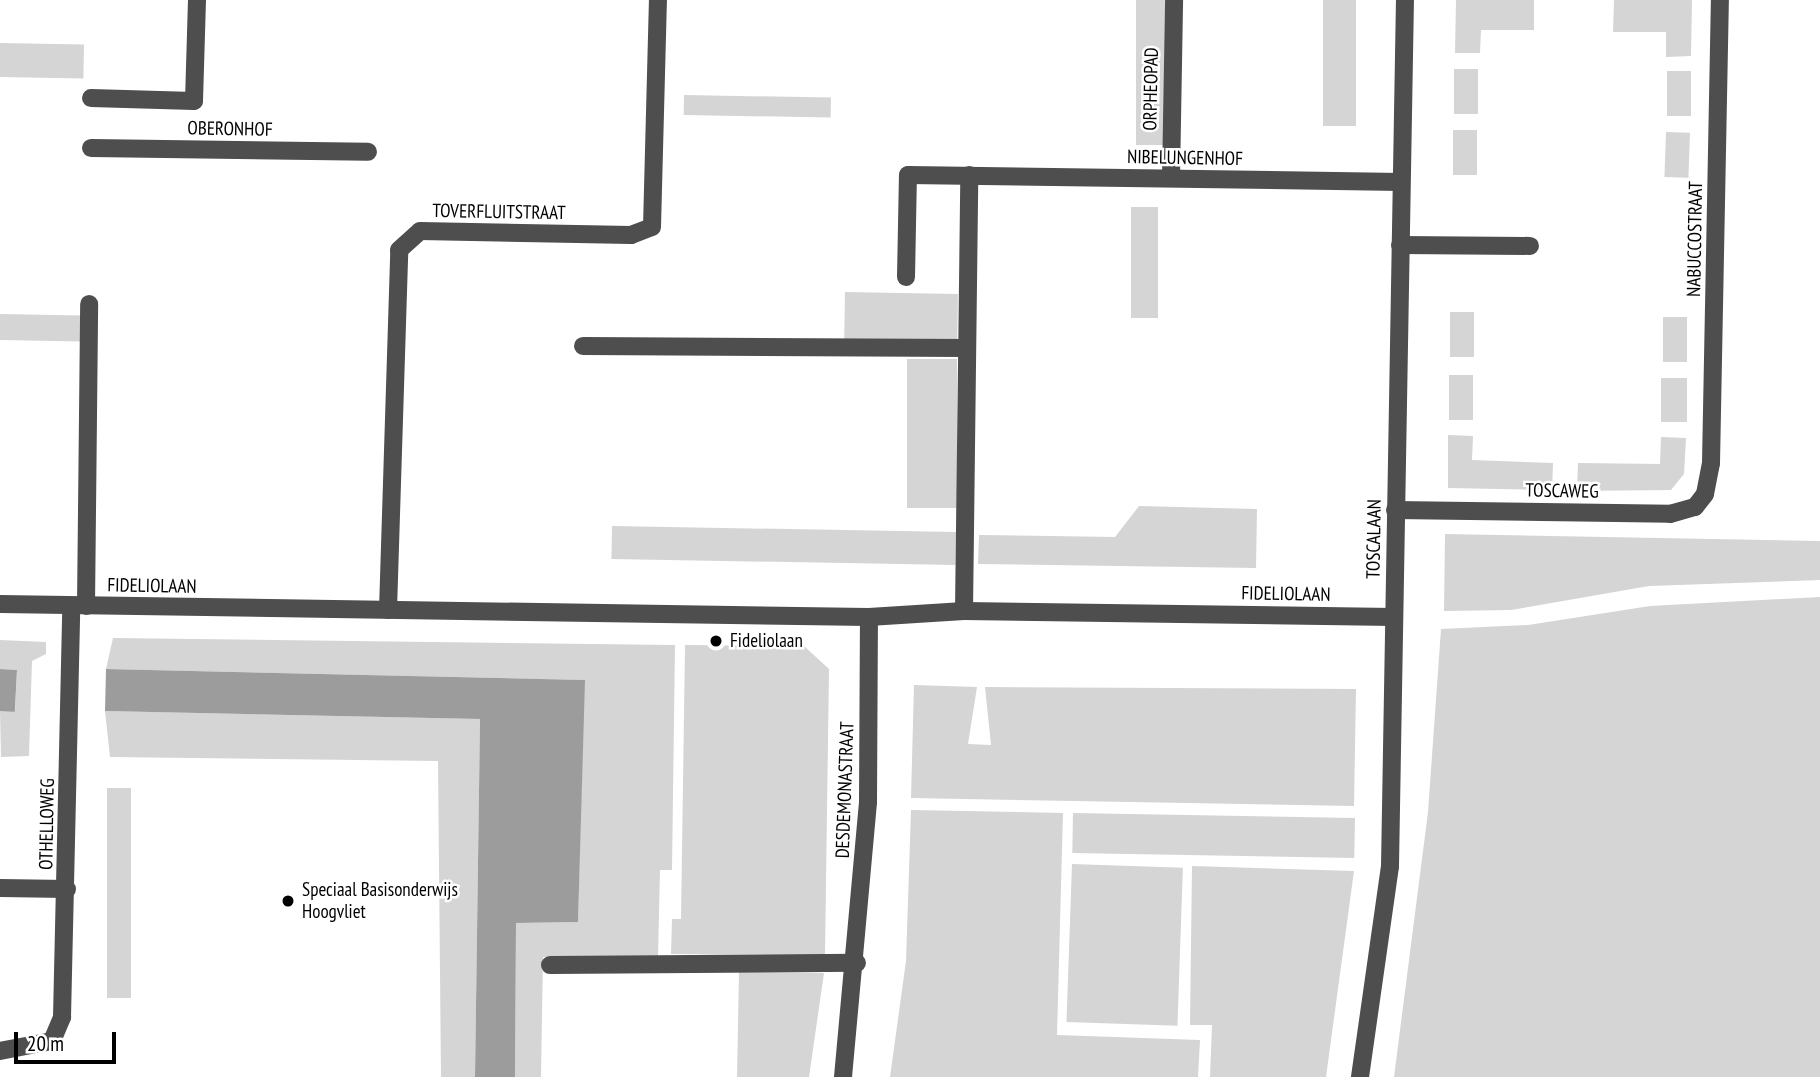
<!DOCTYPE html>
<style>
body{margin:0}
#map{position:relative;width:1820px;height:1077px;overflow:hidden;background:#fff;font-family:"PT Sans Narrow",sans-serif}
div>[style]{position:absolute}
.green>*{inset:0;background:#d5d5d5;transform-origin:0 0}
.water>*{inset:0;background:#9c9c9c;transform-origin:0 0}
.minor>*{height:18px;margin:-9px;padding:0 9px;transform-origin:9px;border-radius:9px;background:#4e4e4e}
.dots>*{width:19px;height:19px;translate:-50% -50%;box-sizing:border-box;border:4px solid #fff;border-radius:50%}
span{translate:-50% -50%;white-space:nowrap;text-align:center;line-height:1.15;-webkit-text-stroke:5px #fff;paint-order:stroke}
.street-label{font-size:19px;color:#000}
.poi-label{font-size:19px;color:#000}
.left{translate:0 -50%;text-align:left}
.scale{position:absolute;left:14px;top:1032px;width:102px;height:32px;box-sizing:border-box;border:4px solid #000;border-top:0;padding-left:9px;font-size:21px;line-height:24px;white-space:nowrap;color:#000;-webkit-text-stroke:5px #fff;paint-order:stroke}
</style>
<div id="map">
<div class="green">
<i style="left:1136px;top:0;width:31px;height:145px"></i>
<i style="left:1323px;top:0;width:33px;height:126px"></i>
<i style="clip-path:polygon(1456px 0,1534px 0,1534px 30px,1481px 30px,1480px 53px,1455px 53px)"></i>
<i style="clip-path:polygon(1614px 0,1692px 0,1691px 56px,1666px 57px,1666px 32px,1613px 32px)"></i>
<i style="left:0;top:43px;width:84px;height:34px;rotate:1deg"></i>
<i style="left:1454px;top:69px;width:24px;height:45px"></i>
<i style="left:1667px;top:71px;width:24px;height:45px"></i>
<i style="left:684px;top:95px;width:147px;height:20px;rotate:1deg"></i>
<i style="left:1453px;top:130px;width:24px;height:45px"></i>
<i style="left:1666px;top:132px;width:24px;height:45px;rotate:2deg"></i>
<i style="left:1131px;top:207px;width:27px;height:111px"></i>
<i style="left:845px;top:292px;width:113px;height:48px;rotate:1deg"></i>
<i style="left:1450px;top:312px;width:24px;height:45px"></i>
<i style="left:0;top:314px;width:82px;height:26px;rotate:1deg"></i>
<i style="left:1663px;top:317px;width:24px;height:45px"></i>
<i style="left:907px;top:359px;width:50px;height:149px"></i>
<i style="left:1449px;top:375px;width:24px;height:45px"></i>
<i style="left:1661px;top:378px;width:26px;height:44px"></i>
<i style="clip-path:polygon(1448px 435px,1473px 436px,1472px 460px,1553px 463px,1552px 490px,1448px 488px)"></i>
<i style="clip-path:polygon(1661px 437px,1686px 438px,1684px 474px,1671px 490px,1577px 491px,1578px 463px,1660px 464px)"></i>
<i style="clip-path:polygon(1139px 506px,1257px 509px,1256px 568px,978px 564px,979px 535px,1115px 537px)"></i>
<i style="left:612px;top:526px;width:344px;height:33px;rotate:1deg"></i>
<i style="clip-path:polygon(1445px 534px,1820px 541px,1820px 580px,1649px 586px,1511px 610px,1444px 611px)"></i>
<i style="clip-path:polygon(1820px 597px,1820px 1077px,1394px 1077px,1428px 812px,1441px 629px,1528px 625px,1650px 606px)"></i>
<i style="clip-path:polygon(113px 638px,675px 645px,672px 870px,660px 870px,658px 957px,543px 957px,541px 1077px,515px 1077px,516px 923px,578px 922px,584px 680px,106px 669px)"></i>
<i style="clip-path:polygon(0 640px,46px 642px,46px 654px,32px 661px,29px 756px,1px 757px,0 711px,15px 711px,17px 670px,0 669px)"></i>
<i style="clip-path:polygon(685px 645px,804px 646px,829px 669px,825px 955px,671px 954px,672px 919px,681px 919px)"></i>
<i style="clip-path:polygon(914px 685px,977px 687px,968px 744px,991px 745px,985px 687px,1356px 689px,1354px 806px,911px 798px)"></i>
<i style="clip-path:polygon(105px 711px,480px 719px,475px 1077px,441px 1077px,438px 761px,110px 757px)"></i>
<i style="left:107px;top:788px;width:24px;height:210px"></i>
<i style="clip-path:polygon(911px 810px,1063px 813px,1057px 1035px,1200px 1040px,1198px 1077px,890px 1077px,906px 961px)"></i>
<i style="left:1073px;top:813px;width:282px;height:40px;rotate:1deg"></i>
<i style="left:1072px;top:864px;width:111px;height:158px;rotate:2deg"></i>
<i style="clip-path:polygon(1192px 866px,1354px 871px,1326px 1077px,1210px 1077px,1212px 1025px,1190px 1025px)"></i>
<i style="clip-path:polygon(739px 972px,824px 973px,809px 1077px,737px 1077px)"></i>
</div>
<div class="water">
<i style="left:0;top:669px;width:17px;height:42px;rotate:3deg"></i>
<i style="clip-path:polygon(106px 669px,585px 680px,578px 922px,516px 923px,515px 1077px,475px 1077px,480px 719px,105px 711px)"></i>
</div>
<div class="minor">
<i style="left:91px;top:98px;width:103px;rotate:1.7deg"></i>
<i style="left:194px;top:101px;width:101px;rotate:-88.3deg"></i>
<i style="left:91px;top:148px;width:277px;rotate:0.8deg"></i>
<i style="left:1171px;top:178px;width:178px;rotate:-89deg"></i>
<i style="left:1400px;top:245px;width:130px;rotate:0.4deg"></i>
<i style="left:906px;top:277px;width:102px;rotate:-88.9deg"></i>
<i style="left:908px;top:175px;width:493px;rotate:0.8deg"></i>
<i style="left:583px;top:346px;width:384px;rotate:0.3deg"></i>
<i style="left:1395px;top:510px;width:275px;rotate:0.8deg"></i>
<i style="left:1670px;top:514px;width:26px;rotate:-16deg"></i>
<i style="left:1695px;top:507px;width:16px;rotate:-52deg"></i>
<i style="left:1705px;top:494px;width:32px;rotate:-79deg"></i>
<i style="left:1711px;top:463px;width:463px;rotate:-88.9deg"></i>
<i style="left:0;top:604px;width:869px;rotate:0.86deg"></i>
<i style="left:869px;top:617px;width:95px;rotate:-3.6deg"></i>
<i style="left:964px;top:611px;width:430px;rotate:0.8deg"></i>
<i style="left:86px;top:606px;width:302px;rotate:-89.4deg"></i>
<i style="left:388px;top:610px;width:360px;rotate:-88.2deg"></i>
<i style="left:399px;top:250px;width:28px;rotate:-42deg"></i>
<i style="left:420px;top:231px;width:211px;rotate:1.1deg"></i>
<i style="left:631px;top:235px;width:22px;rotate:-21deg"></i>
<i style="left:652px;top:227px;width:227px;rotate:-88.5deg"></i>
<i style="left:964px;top:611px;width:436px;rotate:-89.3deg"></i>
<i style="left:0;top:888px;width:67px;rotate:0.9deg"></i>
<i style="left:550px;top:965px;width:307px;rotate:-0.4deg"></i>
<i style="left:0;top:1051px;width:53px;rotate:-10.9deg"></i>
<i style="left:52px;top:1041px;width:26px;rotate:-67deg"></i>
<i style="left:62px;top:1017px;width:411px;rotate:-88.7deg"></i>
<i style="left:843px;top:1077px;width:276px;rotate:-84.8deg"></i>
<i style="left:868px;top:802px;width:185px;rotate:-89.7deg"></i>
<i style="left:1360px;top:1077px;width:213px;rotate:-81.9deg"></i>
<i style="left:1390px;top:866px;width:866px;rotate:-89.01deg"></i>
</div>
<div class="dots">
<i style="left:716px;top:641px;background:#000"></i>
<i style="left:288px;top:901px;background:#000"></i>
</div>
<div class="street-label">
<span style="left:1151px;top:89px;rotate:-89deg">ORPHEOPAD</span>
<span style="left:230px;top:129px;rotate:1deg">OBERONHOF</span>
<span style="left:1185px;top:158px;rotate:1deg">NIBELUNGENHOF</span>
<span style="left:499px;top:212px;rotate:1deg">TOVERFLUITSTRAAT</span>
<span style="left:1695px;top:239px;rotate:-89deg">NABUCCOSTRAAT</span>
<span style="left:1562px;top:491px;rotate:1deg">TOSCAWEG</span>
<span style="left:1374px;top:539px;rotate:-89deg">TOSCALAAN</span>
<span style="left:152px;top:586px;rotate:1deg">FIDELIOLAAN</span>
<span style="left:1286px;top:594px;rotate:1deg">FIDELIOLAAN</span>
<span style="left:845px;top:790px;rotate:-88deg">DESDEMONASTRAAT</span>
<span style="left:47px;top:824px;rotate:-89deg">OTHELLOWEG</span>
</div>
<div class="poi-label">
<span class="left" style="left:730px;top:641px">Fideliolaan</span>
<span class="left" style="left:302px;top:901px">Speciaal Basisonderwijs<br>Hoogvliet</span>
</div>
<div class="scale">20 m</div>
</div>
